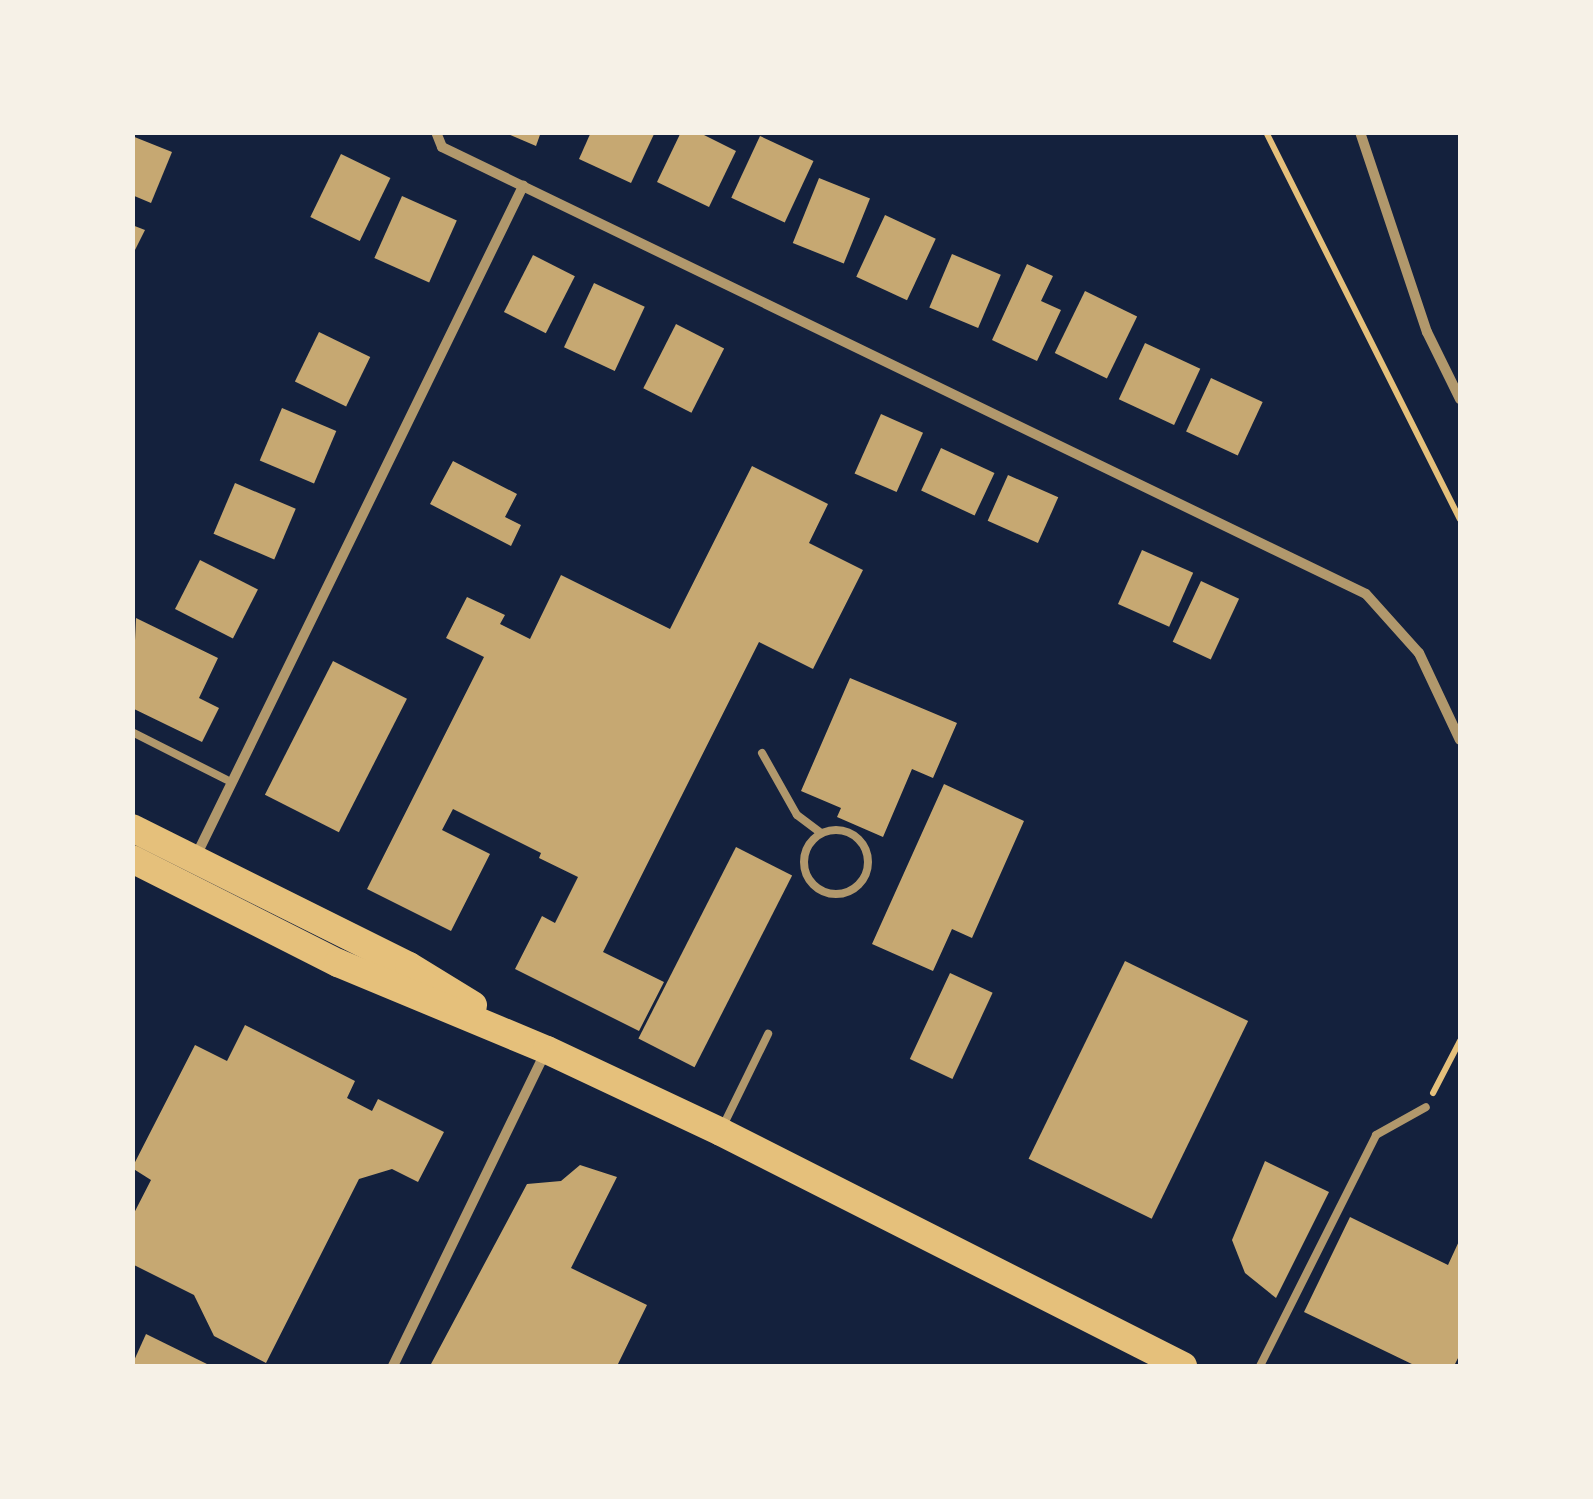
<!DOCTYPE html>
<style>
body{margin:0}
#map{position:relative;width:1593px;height:1499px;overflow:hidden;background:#14213d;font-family:"Fira Sans Condensed",sans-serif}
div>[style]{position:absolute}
.building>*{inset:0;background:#c6a872;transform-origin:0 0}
.path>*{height:6px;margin:-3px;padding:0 3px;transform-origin:3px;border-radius:3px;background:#e5c07b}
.service>*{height:8px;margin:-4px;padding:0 4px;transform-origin:4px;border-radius:4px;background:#b1986c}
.service>.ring{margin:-4px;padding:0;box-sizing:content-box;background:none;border:8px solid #b1986c;border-radius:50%}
.minor>*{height:10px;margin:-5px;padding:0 5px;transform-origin:5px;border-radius:5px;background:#b1986c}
.trunk>*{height:28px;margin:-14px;padding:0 14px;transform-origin:14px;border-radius:14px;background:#e5c07b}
span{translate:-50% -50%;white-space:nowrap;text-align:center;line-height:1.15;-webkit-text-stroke:10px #f6f1e7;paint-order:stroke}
.frame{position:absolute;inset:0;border:135px solid #f6f1e7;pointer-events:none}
</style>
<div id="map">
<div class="building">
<i style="clip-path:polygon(503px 132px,541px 132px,536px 146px)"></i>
<i style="clip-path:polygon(591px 132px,655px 132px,631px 183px,579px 159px)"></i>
<i style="clip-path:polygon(681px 132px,698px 132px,736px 151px,709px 207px,657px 182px)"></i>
<i style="clip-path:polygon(132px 136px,172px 152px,151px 203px,132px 195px)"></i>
<i style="left:760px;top:136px;width:59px;height:68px;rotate:25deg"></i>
<i style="left:341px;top:154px;width:55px;height:70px;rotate:26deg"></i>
<i style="left:819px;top:178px;width:55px;height:70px;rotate:22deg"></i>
<i style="left:402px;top:196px;width:60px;height:68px;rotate:24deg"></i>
<i style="left:885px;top:215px;width:56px;height:68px;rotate:25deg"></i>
<i style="clip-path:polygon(132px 225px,145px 230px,132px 256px)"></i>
<i style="left:952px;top:254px;width:53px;height:58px;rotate:23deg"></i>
<i style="left:533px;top:255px;width:47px;height:64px;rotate:27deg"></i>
<i style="clip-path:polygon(1027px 264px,1053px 276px,1041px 301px,1061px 310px,1037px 361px,992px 340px)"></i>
<i style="left:594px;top:283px;width:56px;height:71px;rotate:25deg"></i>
<i style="left:1085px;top:291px;width:58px;height:69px;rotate:26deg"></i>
<i style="left:676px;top:324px;width:54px;height:72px;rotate:27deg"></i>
<i style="left:319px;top:332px;width:57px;height:55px;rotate:26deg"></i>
<i style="left:1145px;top:343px;width:61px;height:62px;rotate:25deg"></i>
<i style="left:1211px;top:378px;width:57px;height:59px;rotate:25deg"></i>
<i style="left:282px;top:408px;width:59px;height:57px;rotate:23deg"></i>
<i style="left:881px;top:414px;width:46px;height:65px;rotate:24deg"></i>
<i style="left:941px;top:448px;width:59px;height:47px;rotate:25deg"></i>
<i style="clip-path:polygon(453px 461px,517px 494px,505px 517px,521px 525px,511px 546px,430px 504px)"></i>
<i style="clip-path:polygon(752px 466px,828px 504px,809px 543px,863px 570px,813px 669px,759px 642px,603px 952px,664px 982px,639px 1031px,515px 969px,542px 916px,555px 923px,578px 877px,539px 858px,541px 853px,453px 809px,442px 830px,490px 854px,451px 931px,367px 889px,484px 657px,446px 638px,467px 597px,505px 615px,500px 624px,530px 639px,561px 575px,670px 629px)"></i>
<i style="left:1008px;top:475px;width:55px;height:50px;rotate:24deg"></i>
<i style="left:235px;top:483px;width:66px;height:55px;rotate:23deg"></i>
<i style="left:1142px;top:550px;width:56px;height:59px;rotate:24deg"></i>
<i style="left:200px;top:560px;width:65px;height:55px;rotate:27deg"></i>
<i style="left:1201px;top:581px;width:42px;height:67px;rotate:25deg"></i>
<i style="clip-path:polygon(136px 618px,218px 658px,199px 698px,219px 708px,202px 742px,132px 708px)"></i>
<i style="left:333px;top:661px;width:83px;height:150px;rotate:27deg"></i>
<i style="clip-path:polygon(850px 678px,957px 723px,933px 778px,912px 769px,883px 837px,837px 817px,841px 808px,801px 791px)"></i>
<i style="clip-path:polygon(944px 784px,1024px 821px,972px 938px,952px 929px,933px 971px,872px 944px)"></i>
<i style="left:736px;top:847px;width:63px;height:215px;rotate:27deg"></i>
<i style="left:1125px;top:961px;width:137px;height:220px;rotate:26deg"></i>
<i style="left:950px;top:973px;width:47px;height:95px;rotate:25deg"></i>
<i style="clip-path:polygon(245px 1025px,355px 1081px,347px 1098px,372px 1111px,378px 1099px,444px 1132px,418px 1182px,392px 1169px,359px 1179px,266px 1363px,214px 1336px,194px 1295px,132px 1264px,132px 1217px,151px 1180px,132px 1168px,195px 1045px,227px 1061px)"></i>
<i style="clip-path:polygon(1265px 1161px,1329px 1192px,1276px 1298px,1245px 1273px,1232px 1240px)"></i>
<i style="clip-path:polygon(580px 1165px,617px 1177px,571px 1268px,647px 1305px,617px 1366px,431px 1364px,527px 1184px,561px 1181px)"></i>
<i style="clip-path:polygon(1350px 1217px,1448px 1265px,1460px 1239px,1460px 1354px,1454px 1366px,1416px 1366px,1304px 1312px)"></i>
<i style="clip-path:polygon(146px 1334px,211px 1366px,132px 1365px)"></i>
</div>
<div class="path">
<i style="left:1266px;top:132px;width:433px;rotate:63.4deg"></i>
<i style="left:1433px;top:1093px;width:59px;rotate:-62.6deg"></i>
</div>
<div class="service">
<i style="left:132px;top:732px;width:106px;rotate:26.8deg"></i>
<i style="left:762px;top:753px;width:71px;rotate:60.6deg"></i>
<i style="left:797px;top:815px;width:30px;rotate:37deg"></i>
<i class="ring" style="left:804px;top:830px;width:56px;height:56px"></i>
<i style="left:722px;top:1128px;width:105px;rotate:-63.9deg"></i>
<i style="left:1260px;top:1366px;width:258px;rotate:-63.3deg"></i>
<i style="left:1376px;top:1135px;width:57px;rotate:-29.2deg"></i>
</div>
<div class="minor">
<i style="left:436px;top:132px;width:16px;rotate:68deg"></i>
<i style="left:442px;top:147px;width:1026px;rotate:25.82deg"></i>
<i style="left:1366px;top:594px;width:79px;rotate:48.1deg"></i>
<i style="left:1419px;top:653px;width:96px;rotate:64.8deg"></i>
<i style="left:1360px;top:132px;width:211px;rotate:71.5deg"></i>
<i style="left:1427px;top:332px;width:75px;rotate:63.8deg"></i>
<i style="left:196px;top:856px;width:746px;rotate:-63.98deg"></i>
<i style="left:393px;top:1366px;width:350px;rotate:-64.1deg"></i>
</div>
<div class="trunk">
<i style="left:132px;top:828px;width:309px;rotate:26.5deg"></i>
<i style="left:409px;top:966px;width:75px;rotate:31.4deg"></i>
<i style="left:132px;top:859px;width:231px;rotate:26.8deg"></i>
<i style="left:338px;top:963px;width:226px;rotate:22.6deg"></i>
<i style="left:547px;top:1050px;width:192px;rotate:25.2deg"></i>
<i style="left:721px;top:1132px;width:518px;rotate:26.86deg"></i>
</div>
<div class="frame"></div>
</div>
